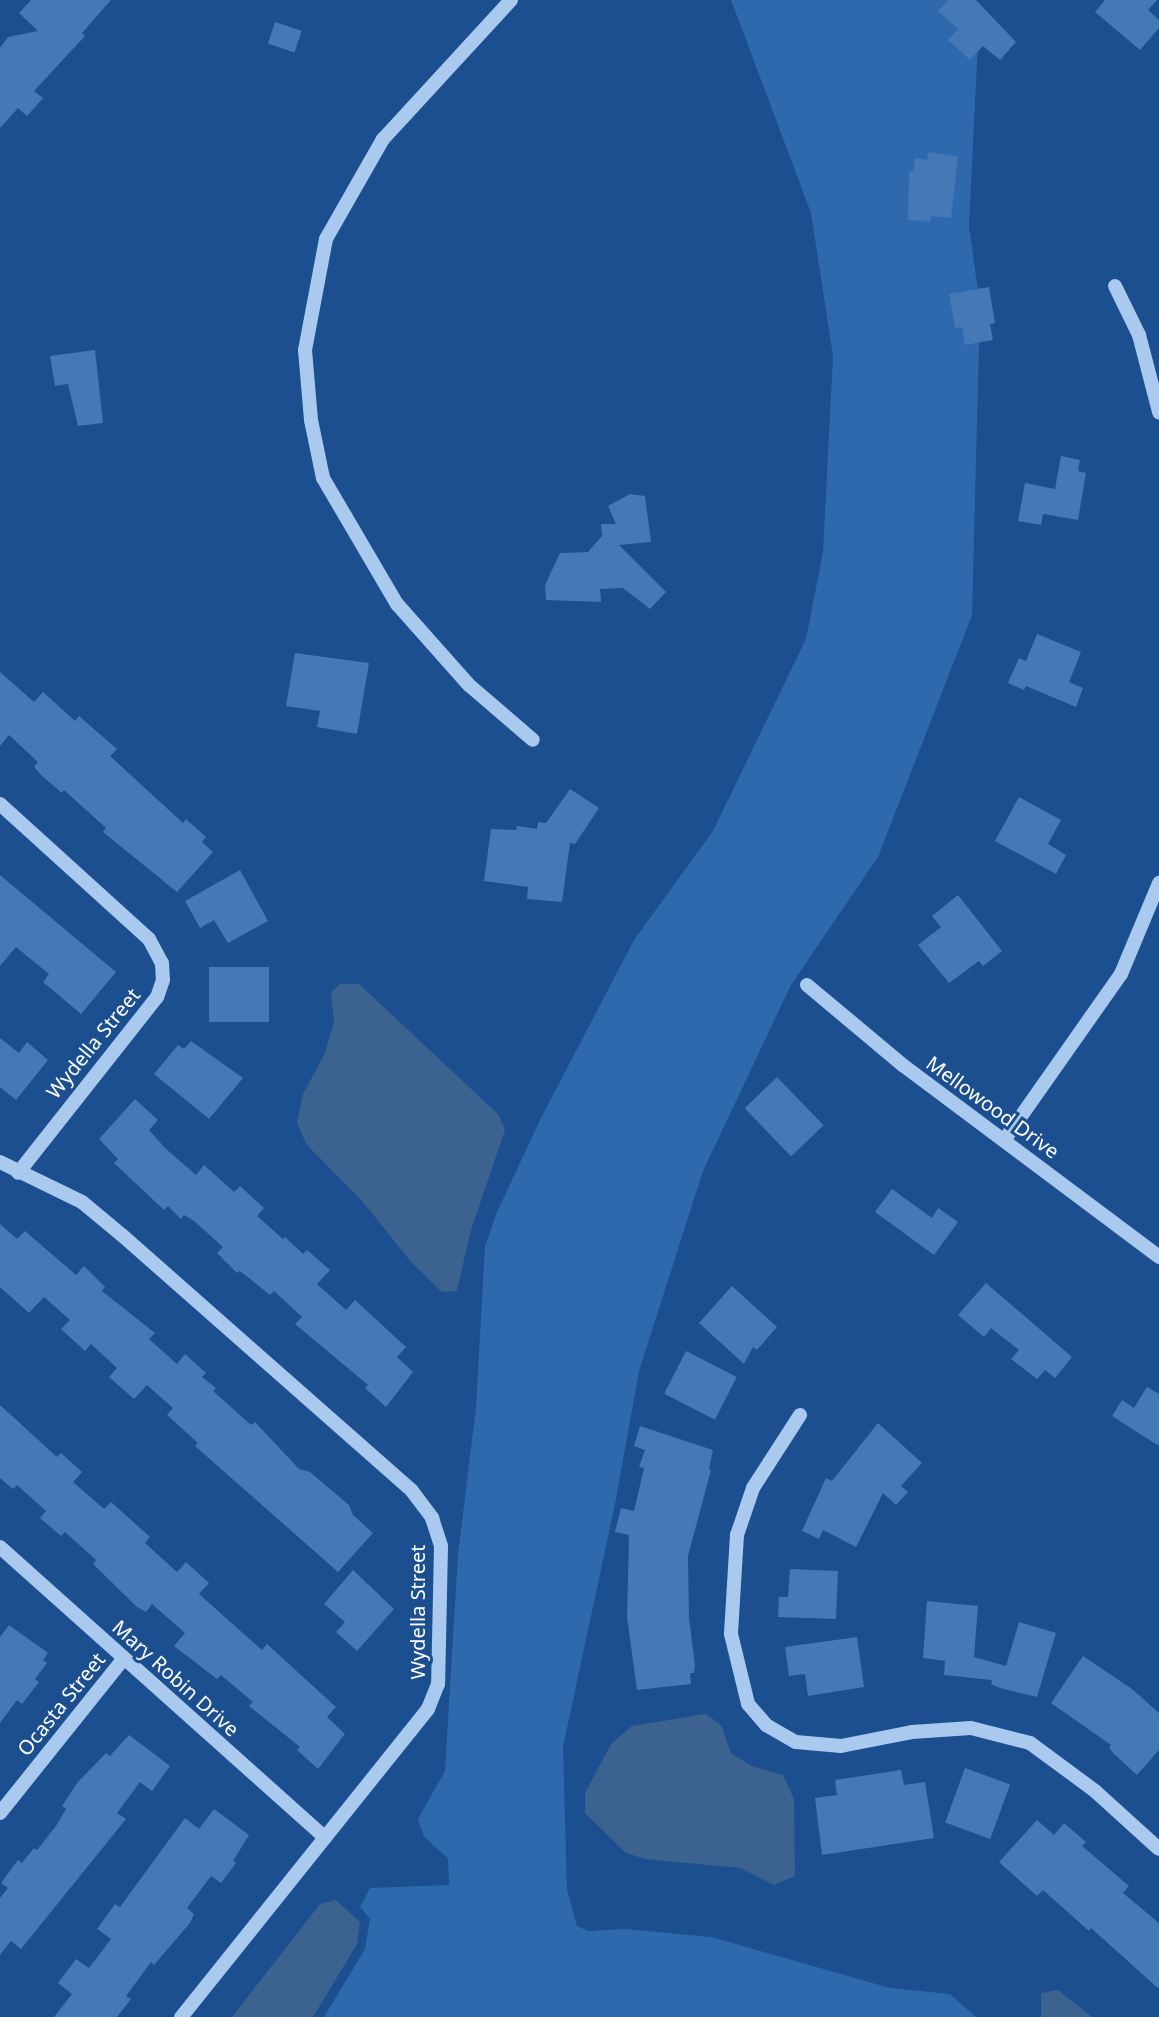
<!DOCTYPE html>
<style>
body{margin:0}
#map{position:relative;width:1159px;height:2017px;overflow:hidden;background:#1b4f8f;font-family:"Noto Sans",sans-serif}
div>[style]{position:absolute}
.green>*{inset:0;background:#2e69ad}
.water>*{inset:0;background:#3c6290}
.building>*{inset:0;background:#4478b7;transform-origin:0 0}
.minor>*{height:14px;margin:-7px;padding:0 7px;transform-origin:7px;border-radius:7px;background:#a9c9ee}
span{translate:-50% -50%;white-space:nowrap;text-align:center;line-height:1.15;-webkit-text-stroke:6px #1b4f8f;paint-order:stroke}
.street-label{font-size:20px;color:#fff}
</style>
<div id="map">
<div class="green">
<i style="clip-path:polygon(731px 0,962px 0,978px 41px,969px 226px,980px 306px,972px 615px,878px 857px,791px 985px,703px 1171px,639px 1371px,615px 1504px,563px 1747px,567px 1890px,577px 1926px,588px 1931px,625px 1929px,711px 1937px,890px 1988px,950px 1994px,976px 2017px,324px 2017px,365px 1949px,370px 1919px,360px 1907px,370px 1888px,449px 1885px,448px 1858px,424px 1837px,418px 1819px,445px 1771px,458px 1554px,476px 1407px,485px 1246px,497px 1212px,540px 1120px,634px 940px,713px 831px,806px 639px,823px 552px,833px 356px,811px 213px)"></i>
</div>
<div class="water">
<i style="clip-path:polygon(340px 984px,359px 984px,498px 1114px,505px 1130px,470px 1233px,457px 1291px,442px 1292px,411px 1262px,363px 1202px,306px 1144px,297px 1122px,303px 1094px,324px 1055px,334px 1023px,331px 992px)"></i>
<i style="clip-path:polygon(706px 1714px,721px 1725px,731px 1753px,752px 1766px,783px 1775px,794px 1799px,795px 1876px,774px 1885px,740px 1868px,645px 1859px,626px 1853px,585px 1813px,585px 1793px,611px 1744px,632px 1726px)"></i>
<i style="clip-path:polygon(336px 1900px,360px 1922px,357px 1944px,313px 2017px,232px 2017px,320px 1904px)"></i>
<i style="clip-path:polygon(1058px 1990px,1092px 2017px,1093px 2017px,1041px 2017px,1041px 1993px)"></i>
</div>
<div class="building">
<i style="clip-path:polygon(31px 0,111px 0,82px 33px,85px 36px,34px 91px,43px 98px,27px 116px,18px 108px,0 128px,0 48px,8px 37px,38px 31px,19px 13px)"></i>
<i style="clip-path:polygon(948px 0,976px 0,1016px 42px,1000px 60px,983px 46px,970px 60px,948px 40px,958px 29px,938px 11px)"></i>
<i style="clip-path:polygon(1105px 0,1157px 0,1148px 10px,1159px 20px,1159px 28px,1140px 50px,1095px 12px)"></i>
<i style="left:275px;top:22px;width:28px;height:23px;rotate:18deg"></i>
<i style="clip-path:polygon(928px 152px,958px 156px,951px 218px,931px 216px,930px 222px,908px 220px,909px 171px,913px 172px,915px 158px,927px 160px)"></i>
<i style="clip-path:polygon(989px 287px,995px 323px,990px 324px,993px 340px,965px 345px,962px 327px,955px 328px,949px 294px)"></i>
<i style="clip-path:polygon(95px 350px,103px 423px,78px 426px,68px 384px,55px 386px,50px 356px)"></i>
<i style="clip-path:polygon(1061px 456px,1080px 460px,1078px 471px,1086px 473px,1078px 520px,1043px 514px,1041px 525px,1018px 521px,1025px 483px,1055px 489px)"></i>
<i style="clip-path:polygon(630px 494px,645px 496px,651px 542px,619px 545px,666px 592px,650px 609px,623px 588px,600px 589px,601px 602px,546px 600px,545px 585px,560px 553px,588px 552px,602px 536px,601px 524px,616px 524px,608px 506px)"></i>
<i style="clip-path:polygon(1037px 634px,1081px 652px,1069px 682px,1083px 688px,1076px 707px,1026px 686px,1024px 690px,1008px 683px,1019px 658px,1026px 661px)"></i>
<i style="clip-path:polygon(295px 653px,369px 663px,357px 734px,317px 727px,320px 711px,286px 706px)"></i>
<i style="clip-path:polygon(0 672px,34px 702px,43px 692px,75px 721px,79px 716px,117px 749px,110px 756px,183px 823px,186px 819px,206px 837px,202px 842px,213px 852px,177px 892px,103px 832px,106px 828px,64px 790px,62px 793px,42px 776px,34px 767px,38px 762px,9px 735px,0 746px)"></i>
<i style="clip-path:polygon(570px 789px,599px 808px,575px 844px,570px 843px,562px 902px,527px 899px,528px 887px,484px 881px,491px 829px,516px 830px,517px 826px,537px 829px,538px 822px,546px 823px)"></i>
<i style="clip-path:polygon(1019px 797px,1061px 820px,1048px 844px,1066px 855px,1056px 874px,995px 841px)"></i>
<i style="clip-path:polygon(240px 870px,268px 921px,228px 943px,214px 920px,200px 928px,185px 901px)"></i>
<i style="clip-path:polygon(0 875px,116px 972px,81px 1014px,43px 982px,49px 974px,16px 947px,0 966px)"></i>
<i style="clip-path:polygon(958px 895px,1002px 951px,983px 966px,979px 961px,949px 983px,918px 945px,941px 927px,932px 916px)"></i>
<i style="left:209px;top:967px;width:60px;height:55px"></i>
<i style="clip-path:polygon(0 1038px,19px 1053px,27px 1042px,48px 1060px,16px 1100px,0 1087px)"></i>
<i style="clip-path:polygon(191px 1041px,243px 1078px,209px 1119px,154px 1074px,178px 1045px,184px 1049px)"></i>
<i style="left:777px;top:1077px;width:67px;height:45px;rotate:46deg"></i>
<i style="clip-path:polygon(135px 1099px,158px 1120px,149px 1130px,165px 1148px,196px 1175px,204px 1165px,234px 1192px,240px 1186px,264px 1208px,257px 1216px,283px 1239px,285px 1237px,303px 1254px,307px 1250px,330px 1270px,317px 1284px,346px 1310px,355px 1300px,406px 1347px,397px 1357px,413px 1372px,386px 1407px,365px 1388px,368px 1385px,295px 1324px,302px 1317px,274px 1291px,270px 1295px,240px 1271px,237px 1273px,217px 1253px,223px 1247px,194px 1221px,184px 1215px,181px 1219px,168px 1206px,164px 1210px,114px 1163px,118px 1159px,99px 1139px)"></i>
<i style="clip-path:polygon(892px 1189px,932px 1218px,938px 1208px,958px 1222px,934px 1255px,875px 1212px)"></i>
<i style="clip-path:polygon(0 1224px,17px 1239px,25px 1231px,76px 1275px,84px 1266px,105px 1287px,102px 1291px,155px 1333px,149px 1339px,177px 1364px,185px 1354px,206px 1373px,202px 1377px,216px 1388px,213px 1391px,251px 1425px,255px 1422px,299px 1469px,310px 1472px,349px 1505px,353px 1515px,373px 1533px,338px 1572px,195px 1446px,198px 1443px,167px 1415px,173px 1408px,147px 1385px,134px 1399px,109px 1377px,117px 1368px,91px 1344px,85px 1351px,61px 1329px,70px 1320px,44px 1297px,29px 1313px,0 1287px)"></i>
<i style="clip-path:polygon(986px 1283px,1072px 1357px,1055px 1378px,1045px 1370px,1037px 1379px,1011px 1359px,1019px 1350px,991px 1328px,984px 1337px,958px 1315px)"></i>
<i style="clip-path:polygon(732px 1286px,777px 1327px,757px 1350px,753px 1347px,744px 1364px,699px 1323px)"></i>
<i style="left:686px;top:1351px;width:57px;height:48px;rotate:27deg"></i>
<i style="clip-path:polygon(1147px 1387px,1159px 1394px,1159px 1446px,1112px 1416px,1122px 1400px,1134px 1408px)"></i>
<i style="clip-path:polygon(0 1405px,57px 1457px,61px 1453px,82px 1472px,73px 1482px,104px 1509px,111px 1502px,150px 1537px,145px 1543px,177px 1572px,186px 1562px,209px 1583px,199px 1594px,262px 1650px,267px 1644px,336px 1707px,327px 1717px,345px 1734px,318px 1769px,297px 1750px,300px 1747px,249px 1706px,253px 1702px,221px 1675px,217px 1679px,174px 1646px,185px 1633px,152px 1604px,146px 1612px,137px 1607px,93px 1564px,96px 1560px,65px 1532px,61px 1536px,40px 1518px,46px 1511px,17px 1485px,13px 1489px,0 1478px)"></i>
<i style="clip-path:polygon(878px 1423px,922px 1463px,901px 1486px,908px 1492px,896px 1505px,883px 1493px,856px 1547px,823px 1530px,819px 1539px,802px 1531px,826px 1478px,832px 1481px)"></i>
<i style="clip-path:polygon(640px 1426px,713px 1450px,709px 1469px,711px 1470px,688px 1556px,689px 1618px,695px 1665px,694px 1673px,690px 1673px,691px 1684px,637px 1690px,627px 1617px,629px 1535px,615px 1532px,621px 1508px,634px 1511px,644px 1468px,639px 1467px,645px 1450px,634px 1446px)"></i>
<i style="clip-path:polygon(790px 1569px,838px 1571px,836px 1619px,778px 1617px,779px 1597px,788px 1597px)"></i>
<i style="clip-path:polygon(353px 1570px,394px 1609px,357px 1651px,336px 1632px,345px 1622px,324px 1604px)"></i>
<i style="clip-path:polygon(927px 1601px,978px 1606px,974px 1657px,1006px 1666px,1019px 1622px,1056px 1633px,1037px 1697px,1000px 1688px,991px 1684px,992px 1680px,944px 1675px,945px 1661px,923px 1658px)"></i>
<i style="clip-path:polygon(9px 1625px,48px 1653px,43px 1660px,47px 1663px,35px 1679px,39px 1682px,22px 1704px,17px 1700px,0 1723px,0 1637px)"></i>
<i style="clip-path:polygon(857px 1637px,864px 1687px,808px 1696px,805px 1674px,789px 1676px,785px 1647px)"></i>
<i style="clip-path:polygon(1083px 1656px,1132px 1689px,1159px 1713px,1159px 1750px,1137px 1775px,1114px 1754px,1109px 1748px,1111px 1745px,1051px 1703px)"></i>
<i style="clip-path:polygon(129px 1735px,170px 1766px,152px 1791px,140px 1782px,117px 1813px,126px 1819px,21px 1949px,11px 1941px,0 1955px,0 1898px,8px 1888px,1px 1883px,18px 1860px,22px 1863px,34px 1848px,37px 1850px,56px 1826px,66px 1809px,62px 1806px,77px 1783px,106px 1753px,110px 1756px)"></i>
<i style="left:965px;top:1768px;width:48px;height:58px;rotate:20deg"></i>
<i style="clip-path:polygon(901px 1770px,904px 1785px,925px 1782px,934px 1838px,822px 1855px,815px 1798px,837px 1795px,835px 1780px)"></i>
<i style="clip-path:polygon(214px 1809px,249px 1835px,233px 1861px,236px 1863px,221px 1883px,211px 1876px,187px 1908px,194px 1914px,190px 1923px,154px 1965px,151px 1962px,126px 1996px,131px 1999px,117px 2017px,54px 2017px,72px 1994px,58px 1983px,76px 1959px,89px 1968px,111px 1939px,97px 1929px,115px 1904px,120px 1907px,185px 1818px,199px 1829px)"></i>
<i style="clip-path:polygon(1037px 1820px,1054px 1835px,1064px 1823px,1086px 1842px,1082px 1846px,1129px 1886px,1123px 1893px,1159px 1923px,1159px 1989px,1091px 1928px,1089px 1931px,1043px 1890px,1037px 1896px,999px 1862px)"></i>
</div>
<div class="minor">
<i style="left:511px;top:0;width:189px;rotate:132.6deg"></i>
<i style="left:383px;top:139px;width:115px;rotate:119.7deg"></i>
<i style="left:326px;top:239px;width:113px;rotate:100.7deg"></i>
<i style="left:305px;top:350px;width:70px;rotate:85.1deg"></i>
<i style="left:311px;top:420px;width:59px;rotate:78.3deg"></i>
<i style="left:323px;top:478px;width:146px;rotate:59.6deg"></i>
<i style="left:397px;top:604px;width:108px;rotate:48.4deg"></i>
<i style="left:469px;top:685px;width:84px;rotate:40.7deg"></i>
<i style="left:1115px;top:286px;width:55px;rotate:63.9deg"></i>
<i style="left:1139px;top:335px;width:80px;rotate:75.4deg"></i>
<i style="left:0;top:804px;width:201px;rotate:42.2deg"></i>
<i style="left:149px;top:939px;width:27px;rotate:62deg"></i>
<i style="left:162px;top:963px;width:17px;rotate:87deg"></i>
<i style="left:163px;top:980px;width:18px;rotate:109deg"></i>
<i style="left:157px;top:997px;width:224px;rotate:128.3deg"></i>
<i style="left:807px;top:985px;width:126px;rotate:39.9deg"></i>
<i style="left:904px;top:1066px;width:319px;rotate:36.8deg"></i>
<i style="left:1005px;top:1139px;width:202px;rotate:-54.9deg"></i>
<i style="left:1121px;top:974px;width:99px;rotate:-67.3deg"></i>
<i style="left:0;top:1162px;width:91px;rotate:26deg"></i>
<i style="left:82px;top:1202px;width:53px;rotate:39.7deg"></i>
<i style="left:123px;top:1236px;width:385px;rotate:41.4deg"></i>
<i style="left:412px;top:1491px;width:34px;rotate:53deg"></i>
<i style="left:432px;top:1518px;width:29px;rotate:72deg"></i>
<i style="left:441px;top:1546px;width:138px;rotate:91.2deg"></i>
<i style="left:438px;top:1684px;width:27px;rotate:112deg"></i>
<i style="left:428px;top:1709px;width:395px;rotate:128.7deg"></i>
<i style="left:800px;top:1415px;width:87px;rotate:122.8deg"></i>
<i style="left:753px;top:1488px;width:50px;rotate:108.8deg"></i>
<i style="left:737px;top:1535px;width:99px;rotate:93.5deg"></i>
<i style="left:731px;top:1634px;width:72px;rotate:76.3deg"></i>
<i style="left:748px;top:1704px;width:28px;rotate:49deg"></i>
<i style="left:766px;top:1725px;width:34px;rotate:30deg"></i>
<i style="left:796px;top:1742px;width:45px;rotate:5.1deg"></i>
<i style="left:841px;top:1746px;width:72px;rotate:-11.2deg"></i>
<i style="left:912px;top:1732px;width:59px;rotate:-3.9deg"></i>
<i style="left:971px;top:1728px;width:61px;rotate:14.3deg"></i>
<i style="left:1030px;top:1743px;width:81px;rotate:36.4deg"></i>
<i style="left:1095px;top:1791px;width:86px;rotate:42.2deg"></i>
<i style="left:0;top:1547px;width:436px;rotate:41.8deg"></i>
<i style="left:0;top:1813px;width:198px;rotate:-51.3deg"></i>
</div>
<div class="street-label">
<span style="left:93px;top:1043px;rotate:-51deg">Wydella Street</span>
<span style="left:993px;top:1107px;rotate:36deg">Mellowood Drive</span>
<span style="left:417px;top:1612px;rotate:-90deg">Wydella Street</span>
<span style="left:176px;top:1678px;rotate:42deg">Mary Robin Drive</span>
<span style="left:61px;top:1704px;rotate:-51deg">Ocasta Street</span>
</div>
</div>
